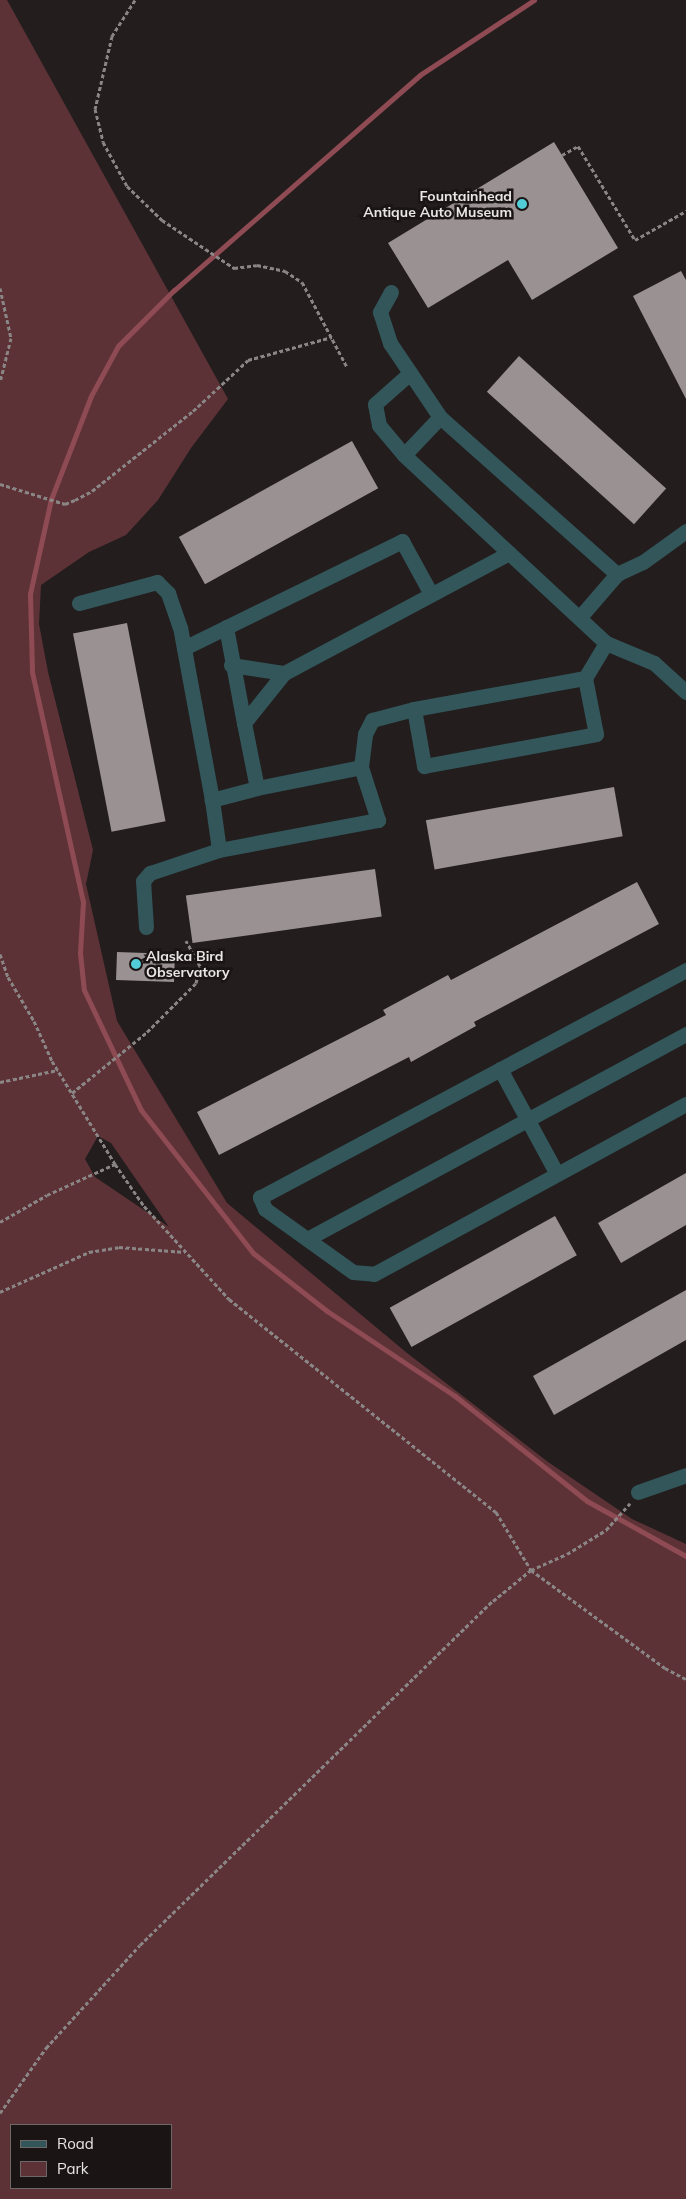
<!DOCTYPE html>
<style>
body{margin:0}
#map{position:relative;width:686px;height:2199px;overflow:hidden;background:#231d1d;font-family:Mulish,sans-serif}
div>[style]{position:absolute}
.green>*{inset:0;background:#5d3237}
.stream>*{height:5px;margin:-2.5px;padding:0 2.5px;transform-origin:2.5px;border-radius:2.5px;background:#8f4b53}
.building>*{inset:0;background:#9a9292;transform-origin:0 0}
.path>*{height:3px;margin-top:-1.5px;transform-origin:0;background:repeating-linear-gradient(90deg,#8b8686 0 4px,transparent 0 6.5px)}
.minor>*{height:15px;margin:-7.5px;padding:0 7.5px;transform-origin:7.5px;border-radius:7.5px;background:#33565a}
.dots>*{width:14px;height:14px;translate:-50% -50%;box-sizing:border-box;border:2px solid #1a1414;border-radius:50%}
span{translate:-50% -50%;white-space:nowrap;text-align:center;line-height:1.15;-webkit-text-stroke:5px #1a1414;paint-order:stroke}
.poi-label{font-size:14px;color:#e9e5e5;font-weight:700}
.right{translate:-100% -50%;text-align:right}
.left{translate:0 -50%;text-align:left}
.legend{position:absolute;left:10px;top:2124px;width:162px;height:65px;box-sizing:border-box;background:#1a1414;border:1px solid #6d6868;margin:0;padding:6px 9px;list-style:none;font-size:15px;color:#e9e5e5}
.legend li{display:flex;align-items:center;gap:10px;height:25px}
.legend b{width:25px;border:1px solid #6d6868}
</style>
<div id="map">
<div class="green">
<i style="clip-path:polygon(evenodd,0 0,7px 0,228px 399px,191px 448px,158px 500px,126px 535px,89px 552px,41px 585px,39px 624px,48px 672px,93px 850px,86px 884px,117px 1021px,227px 1203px,407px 1353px,548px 1462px,632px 1519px,686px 1544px,686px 2199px,0 2199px,0 0,98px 1136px,111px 1143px,169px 1227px,95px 1177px,85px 1159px,98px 1136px,0 0,171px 2125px,171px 2188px,11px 2188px,11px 2125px,171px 2125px)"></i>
</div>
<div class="stream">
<i style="left:534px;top:0;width:136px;rotate:146.7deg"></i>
<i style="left:420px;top:75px;width:327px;rotate:138.8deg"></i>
<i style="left:174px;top:290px;width:79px;rotate:135deg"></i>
<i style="left:118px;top:346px;width:57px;rotate:118.4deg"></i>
<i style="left:91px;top:396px;width:110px;rotate:111.2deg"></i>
<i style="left:51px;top:499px;width:97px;rotate:102.5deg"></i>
<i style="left:30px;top:594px;width:78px;rotate:88.5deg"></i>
<i style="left:32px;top:672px;width:236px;rotate:77.5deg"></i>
<i style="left:83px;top:902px;width:51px;rotate:93.4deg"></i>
<i style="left:80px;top:953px;width:37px;rotate:84deg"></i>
<i style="left:84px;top:990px;width:133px;rotate:64.6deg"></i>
<i style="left:141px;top:1110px;width:182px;rotate:51.9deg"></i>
<i style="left:253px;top:1253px;width:94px;rotate:38.1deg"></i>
<i style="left:327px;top:1311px;width:154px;rotate:33.6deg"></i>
<i style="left:455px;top:1396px;width:169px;rotate:38.5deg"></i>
<i style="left:587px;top:1501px;width:113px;rotate:29.1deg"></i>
</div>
<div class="building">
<i style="clip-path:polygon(554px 142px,618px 248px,532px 300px,508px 260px,428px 308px,388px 243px)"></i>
<i style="clip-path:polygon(681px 271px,686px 280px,686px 399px,633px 296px)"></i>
<i style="left:519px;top:356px;width:198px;height:48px;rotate:42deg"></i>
<i style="left:352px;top:441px;width:54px;height:198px;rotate:61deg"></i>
<i style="left:127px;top:623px;width:202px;height:55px;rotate:79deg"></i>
<i style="left:614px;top:787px;width:50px;height:191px;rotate:80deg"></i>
<i style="left:375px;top:869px;width:48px;height:191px;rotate:82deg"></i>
<i style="clip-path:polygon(637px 882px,659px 924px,474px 1022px,476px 1026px,411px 1062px,409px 1057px,219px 1155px,197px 1112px,386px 1015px,383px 1010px,448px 975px,451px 980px)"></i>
<i style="left:117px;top:952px;width:58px;height:28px;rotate:2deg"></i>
<i style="clip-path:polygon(686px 1173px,686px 1225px,621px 1263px,598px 1223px)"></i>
<i style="left:555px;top:1216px;width:45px;height:189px;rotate:61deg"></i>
<i style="clip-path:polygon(686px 1290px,686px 1340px,554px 1415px,533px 1376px)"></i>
</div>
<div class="path">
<i style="left:135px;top:0;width:43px;rotate:122.6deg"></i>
<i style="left:112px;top:36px;width:75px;rotate:103.1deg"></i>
<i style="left:95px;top:109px;width:34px;rotate:76deg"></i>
<i style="left:103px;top:142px;width:50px;rotate:61.4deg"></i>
<i style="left:127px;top:186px;width:49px;rotate:44.2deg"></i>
<i style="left:162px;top:220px;width:87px;rotate:33.7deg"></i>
<i style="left:234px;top:268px;width:23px;rotate:-7deg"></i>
<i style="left:257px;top:265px;width:29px;rotate:12deg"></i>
<i style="left:285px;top:271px;width:20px;rotate:33deg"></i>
<i style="left:302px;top:282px;width:96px;rotate:62.1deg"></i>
<i style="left:562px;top:155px;width:18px;rotate:-29deg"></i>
<i style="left:578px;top:146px;width:110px;rotate:58.8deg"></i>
<i style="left:635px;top:240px;width:59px;rotate:-29.6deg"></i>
<i style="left:0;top:288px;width:51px;rotate:77.6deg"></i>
<i style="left:11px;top:338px;width:45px;rotate:104deg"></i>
<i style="left:0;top:484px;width:68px;rotate:17.1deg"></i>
<i style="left:65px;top:504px;width:11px;rotate:-22deg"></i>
<i style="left:75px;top:500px;width:19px;rotate:-28deg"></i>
<i style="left:92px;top:491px;width:129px;rotate:-38.4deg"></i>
<i style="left:193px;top:411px;width:75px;rotate:-42.8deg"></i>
<i style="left:248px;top:360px;width:87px;rotate:-15.3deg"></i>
<i style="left:0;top:954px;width:24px;rotate:71deg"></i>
<i style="left:8px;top:977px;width:51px;rotate:59.4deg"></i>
<i style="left:34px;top:1021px;width:44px;rotate:65.8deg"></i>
<i style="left:52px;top:1061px;width:121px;rotate:58.5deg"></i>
<i style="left:115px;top:1164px;width:51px;rotate:55.4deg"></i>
<i style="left:144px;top:1206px;width:126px;rotate:47.6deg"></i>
<i style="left:229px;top:1299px;width:342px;rotate:38.6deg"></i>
<i style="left:496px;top:1512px;width:68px;rotate:58.9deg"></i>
<i style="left:531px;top:1570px;width:166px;rotate:36.2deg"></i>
<i style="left:665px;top:1668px;width:24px;rotate:28deg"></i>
<i style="left:0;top:1082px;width:59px;rotate:-11.7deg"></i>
<i style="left:72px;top:1093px;width:97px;rotate:-39.1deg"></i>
<i style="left:147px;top:1032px;width:69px;rotate:-45deg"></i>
<i style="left:196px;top:983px;width:17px;rotate:-77deg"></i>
<i style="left:200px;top:966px;width:29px;rotate:-119deg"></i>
<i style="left:0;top:1222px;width:54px;rotate:-29.9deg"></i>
<i style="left:47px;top:1195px;width:75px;rotate:-24.5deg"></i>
<i style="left:0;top:1292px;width:98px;rotate:-24.2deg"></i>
<i style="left:89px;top:1252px;width:30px;rotate:-9deg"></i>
<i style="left:119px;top:1247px;width:66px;rotate:4.3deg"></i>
<i style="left:0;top:2113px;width:80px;rotate:-54.7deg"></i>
<i style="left:46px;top:2048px;width:139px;rotate:-47.6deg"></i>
<i style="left:140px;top:1945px;width:493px;rotate:-44.3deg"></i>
<i style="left:493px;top:1601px;width:49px;rotate:-39.2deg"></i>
<i style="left:531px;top:1570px;width:39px;rotate:-24deg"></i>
<i style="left:567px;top:1554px;width:46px;rotate:-31.6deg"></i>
<i style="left:606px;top:1530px;width:36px;rotate:-48deg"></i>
</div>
<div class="minor">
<i style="left:391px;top:292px;width:23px;rotate:119deg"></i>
<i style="left:380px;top:312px;width:33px;rotate:72deg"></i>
<i style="left:390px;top:343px;width:89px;rotate:56deg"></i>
<i style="left:440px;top:417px;width:52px;rotate:133.5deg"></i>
<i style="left:404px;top:455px;width:144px;rotate:43deg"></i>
<i style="left:440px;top:417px;width:237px;rotate:41.6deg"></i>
<i style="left:617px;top:574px;width:57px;rotate:130.7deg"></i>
<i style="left:404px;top:455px;width:39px;rotate:-130deg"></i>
<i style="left:379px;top:425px;width:21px;rotate:-101deg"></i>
<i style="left:375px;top:404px;width:47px;rotate:-41.5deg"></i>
<i style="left:617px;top:574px;width:29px;rotate:-25deg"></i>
<i style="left:643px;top:562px;width:53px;rotate:-35.8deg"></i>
<i style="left:79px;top:603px;width:81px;rotate:-15.1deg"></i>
<i style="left:157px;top:582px;width:16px;rotate:45deg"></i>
<i style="left:168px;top:593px;width:36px;rotate:71deg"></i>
<i style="left:180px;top:627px;width:176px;rotate:79.5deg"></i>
<i style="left:226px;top:627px;width:98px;rotate:79.4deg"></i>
<i style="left:606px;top:643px;width:52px;rotate:22.6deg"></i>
<i style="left:654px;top:663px;width:43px;rotate:42.2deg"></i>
<i style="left:184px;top:648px;width:243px;rotate:-26.1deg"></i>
<i style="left:402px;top:541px;width:60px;rotate:61.3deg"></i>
<i style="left:231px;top:665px;width:54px;rotate:8.6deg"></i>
<i style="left:414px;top:709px;width:58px;rotate:80deg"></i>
<i style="left:424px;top:766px;width:175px;rotate:-10.5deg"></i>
<i style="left:596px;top:734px;width:57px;rotate:-101.1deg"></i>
<i style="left:585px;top:678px;width:41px;rotate:-59deg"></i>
<i style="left:606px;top:643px;width:132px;rotate:-137.1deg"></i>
<i style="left:509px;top:553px;width:255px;rotate:151.9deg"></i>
<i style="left:284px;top:673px;width:64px;rotate:128.7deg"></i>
<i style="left:244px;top:723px;width:66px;rotate:78.7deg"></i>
<i style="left:257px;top:788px;width:106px;rotate:-11.4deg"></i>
<i style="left:361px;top:767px;width:33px;rotate:-83deg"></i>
<i style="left:365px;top:734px;width:16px;rotate:-63deg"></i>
<i style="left:372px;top:720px;width:43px;rotate:-14.7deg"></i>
<i style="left:414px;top:709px;width:174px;rotate:-10.3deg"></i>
<i style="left:257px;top:788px;width:47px;rotate:165.1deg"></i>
<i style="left:212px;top:800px;width:50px;rotate:82deg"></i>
<i style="left:219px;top:850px;width:162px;rotate:-10.7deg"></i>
<i style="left:378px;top:820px;width:56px;rotate:-107.8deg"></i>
<i style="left:146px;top:927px;width:46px;rotate:-93.7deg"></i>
<i style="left:143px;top:881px;width:11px;rotate:-49deg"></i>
<i style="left:150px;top:873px;width:73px;rotate:-18.4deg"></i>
<i style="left:686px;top:970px;width:483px;rotate:151.9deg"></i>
<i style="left:260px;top:1197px;width:13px;rotate:67deg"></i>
<i style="left:265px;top:1209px;width:108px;rotate:35.6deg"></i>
<i style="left:353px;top:1272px;width:21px;rotate:5deg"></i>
<i style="left:374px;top:1274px;width:355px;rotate:-28.6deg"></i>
<i style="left:500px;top:1069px;width:119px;rotate:61.5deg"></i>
<i style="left:307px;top:1239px;width:431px;rotate:-28.4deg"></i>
<i style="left:638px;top:1492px;width:51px;rotate:-19.5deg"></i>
</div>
<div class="dots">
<i style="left:522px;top:204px;background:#52ccd6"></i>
<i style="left:136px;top:964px;background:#52ccd6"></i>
</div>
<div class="poi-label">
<span class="right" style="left:512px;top:204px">Fountainhead<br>Antique Auto Museum</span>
<span class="left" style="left:146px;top:964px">Alaska Bird<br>Observatory</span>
</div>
<ul class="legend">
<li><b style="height:6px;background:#33565a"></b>Road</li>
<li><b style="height:14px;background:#5d3237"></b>Park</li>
</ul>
</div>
